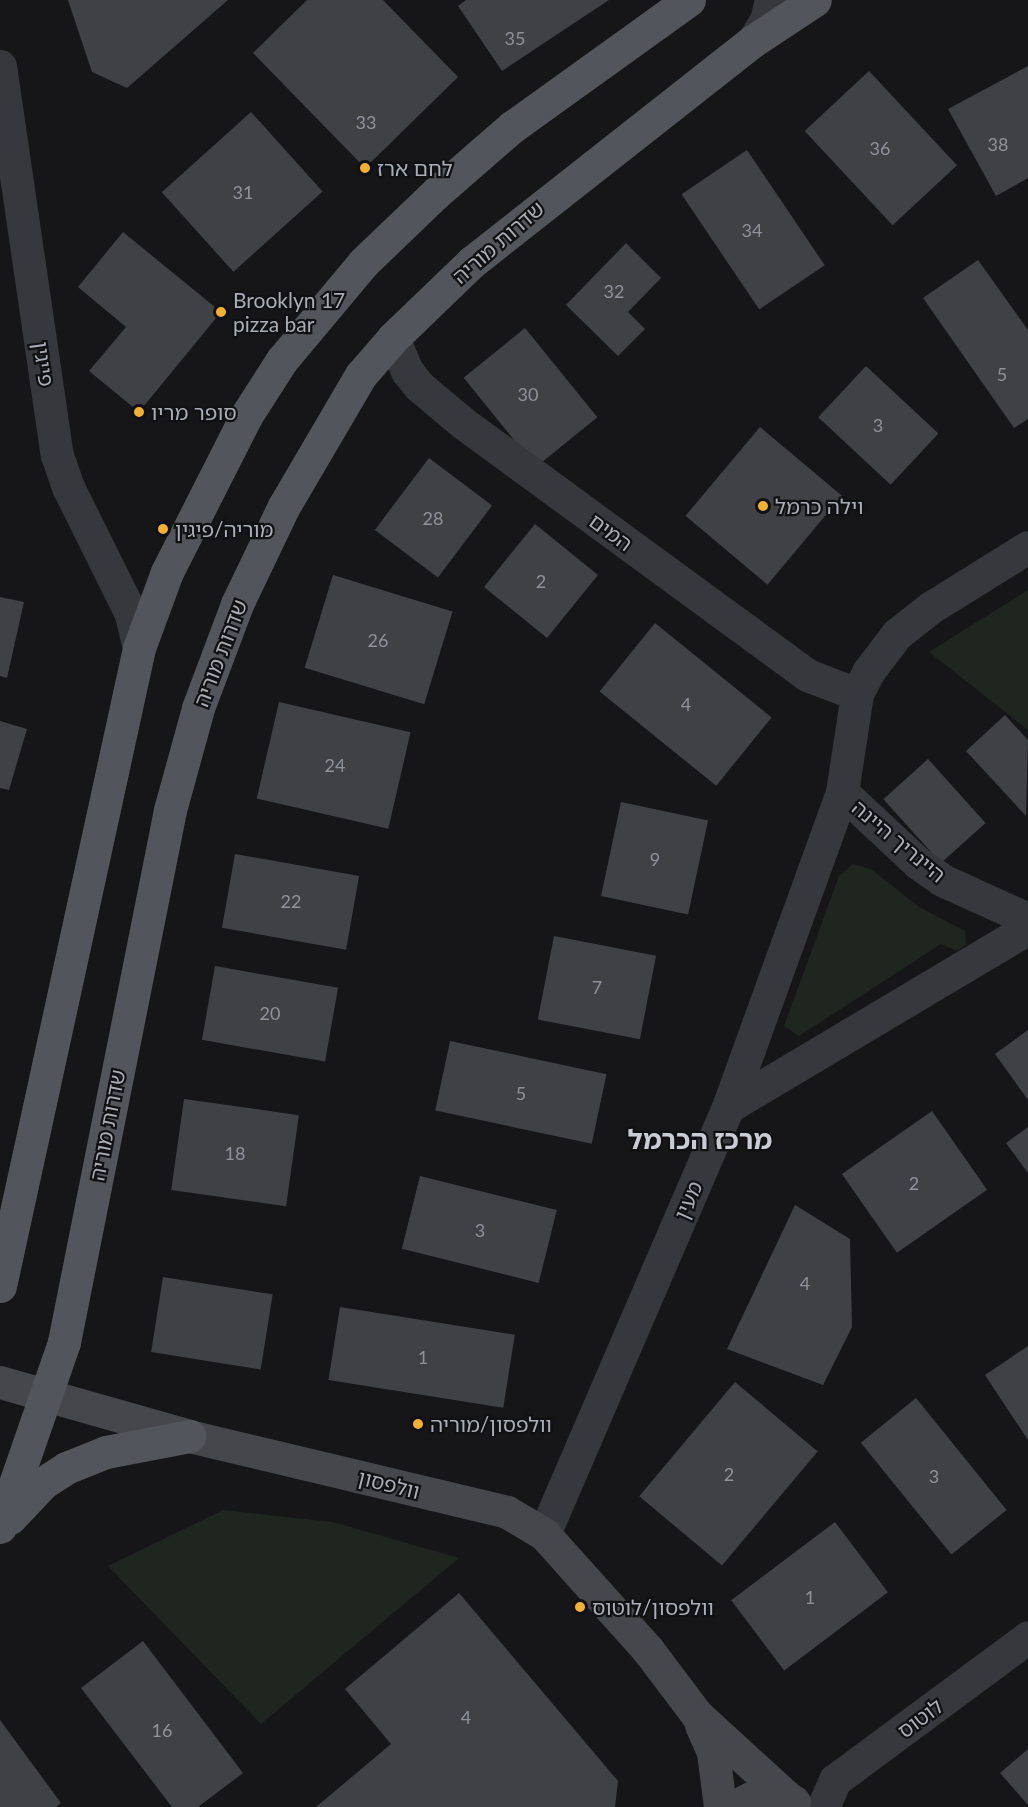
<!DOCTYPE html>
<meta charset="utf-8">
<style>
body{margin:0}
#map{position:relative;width:1028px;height:1807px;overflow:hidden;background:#161618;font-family:Lato,"Noto Sans Hebrew",sans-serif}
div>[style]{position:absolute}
.green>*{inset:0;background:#1e261f}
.building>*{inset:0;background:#404145;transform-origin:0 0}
.street>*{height:33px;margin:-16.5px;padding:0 16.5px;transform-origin:16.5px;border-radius:16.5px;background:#37383d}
.secondary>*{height:33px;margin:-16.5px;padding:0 16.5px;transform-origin:16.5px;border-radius:16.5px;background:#45474d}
.primary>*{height:33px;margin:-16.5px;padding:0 16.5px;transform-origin:16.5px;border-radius:16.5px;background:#53555c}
.dots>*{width:16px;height:16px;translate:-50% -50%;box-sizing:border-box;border:3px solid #111113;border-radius:50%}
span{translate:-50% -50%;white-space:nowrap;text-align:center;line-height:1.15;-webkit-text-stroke:4.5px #111113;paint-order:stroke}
.number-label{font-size:18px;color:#8e929b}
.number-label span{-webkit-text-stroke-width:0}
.poi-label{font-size:21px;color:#a8adb8}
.left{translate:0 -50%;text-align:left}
.street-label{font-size:21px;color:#a8adb8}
.district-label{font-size:27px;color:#c9ccd4;font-weight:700}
</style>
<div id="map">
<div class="green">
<i style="clip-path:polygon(1028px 590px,1028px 730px,929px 652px)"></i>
<i style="clip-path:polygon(853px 864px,871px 869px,919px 907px,965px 931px,966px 945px,957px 951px,941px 944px,799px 1036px,784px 1026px,839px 876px)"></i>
<i style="clip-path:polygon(223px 1510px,333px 1522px,459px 1558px,261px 1724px,108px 1566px)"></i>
</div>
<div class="building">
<i style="clip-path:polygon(68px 0,228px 0,127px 88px,92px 72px)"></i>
<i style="clip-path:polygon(307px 0,383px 0,458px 77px,365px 168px,253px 53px)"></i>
<i style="clip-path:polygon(466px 0,609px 0,502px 71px,458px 6px)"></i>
<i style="clip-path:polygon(1028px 66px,1028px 178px,996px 196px,948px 109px)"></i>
<i style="left:869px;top:71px;width:129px;height:88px;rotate:47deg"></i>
<i style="left:251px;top:112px;width:107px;height:120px;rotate:48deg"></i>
<i style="left:747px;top:150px;width:139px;height:79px;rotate:56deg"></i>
<i style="clip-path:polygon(123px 232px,221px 312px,139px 412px,89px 371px,126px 327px,78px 287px)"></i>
<i style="clip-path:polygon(626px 243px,661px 278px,628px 312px,645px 329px,618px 356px,566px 305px)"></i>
<i style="clip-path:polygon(978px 260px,1028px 330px,1028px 419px,1014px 428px,923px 298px)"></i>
<i style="left:525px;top:328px;width:115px;height:79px;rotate:51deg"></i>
<i style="left:866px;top:366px;width:99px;height:70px;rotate:43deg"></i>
<i style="left:760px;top:427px;width:107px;height:116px;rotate:40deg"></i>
<i style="left:429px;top:458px;width:79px;height:90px;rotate:37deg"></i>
<i style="left:535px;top:524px;width:81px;height:81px;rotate:39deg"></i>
<i style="left:333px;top:575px;width:125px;height:97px;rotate:17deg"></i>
<i style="clip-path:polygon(0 597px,24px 602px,7px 678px,0 676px)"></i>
<i style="left:655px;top:623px;width:150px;height:88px;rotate:39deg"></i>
<i style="left:279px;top:702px;width:135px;height:99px;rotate:13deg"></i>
<i style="clip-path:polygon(1005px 715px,1028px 740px,1026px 816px,966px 751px)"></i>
<i style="clip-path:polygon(0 721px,27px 729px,9px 790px,0 788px)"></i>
<i style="left:928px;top:759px;width:86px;height:60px;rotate:48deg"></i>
<i style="left:621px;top:802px;width:89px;height:96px;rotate:12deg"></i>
<i style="left:235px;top:854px;width:126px;height:75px;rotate:10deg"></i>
<i style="left:554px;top:936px;width:104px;height:85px;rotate:11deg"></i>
<i style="left:215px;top:966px;width:125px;height:75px;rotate:10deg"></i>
<i style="clip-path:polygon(1028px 1030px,1028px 1100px,995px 1054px)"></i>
<i style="left:450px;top:1041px;width:160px;height:71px;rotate:12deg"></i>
<i style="left:184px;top:1099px;width:116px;height:92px;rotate:8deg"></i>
<i style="left:932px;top:1111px;width:96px;height:110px;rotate:55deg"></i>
<i style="clip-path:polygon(1028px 1127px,1028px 1173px,1006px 1143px)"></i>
<i style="left:420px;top:1176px;width:141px;height:75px;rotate:14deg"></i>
<i style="clip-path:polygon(795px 1205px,850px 1239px,852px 1327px,823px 1385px,727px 1349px)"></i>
<i style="left:163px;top:1277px;width:111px;height:76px;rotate:9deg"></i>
<i style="left:340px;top:1307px;width:177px;height:74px;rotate:9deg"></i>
<i style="clip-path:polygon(1028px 1346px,1028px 1440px,985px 1375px)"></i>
<i style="left:735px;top:1382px;width:108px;height:149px;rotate:40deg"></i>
<i style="left:916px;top:1398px;width:144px;height:71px;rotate:51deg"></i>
<i style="left:835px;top:1522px;width:88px;height:130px;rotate:53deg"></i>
<i style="clip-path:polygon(459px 1593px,618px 1781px,615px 1807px,316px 1807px,391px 1744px,345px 1689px)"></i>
<i style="clip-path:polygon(143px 1641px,243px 1773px,198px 1807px,172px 1807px,81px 1688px)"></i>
<i style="clip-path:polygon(0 1720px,61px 1803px,56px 1807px,0 1807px)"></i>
<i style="clip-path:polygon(1028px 1749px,1028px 1805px,1000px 1773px)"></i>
</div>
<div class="street">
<i style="left:753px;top:41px;width:25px;rotate:-58deg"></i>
<i style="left:766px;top:20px;width:21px;rotate:-76deg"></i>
<i style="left:0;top:66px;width:393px;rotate:81.7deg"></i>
<i style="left:57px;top:455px;width:36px;rotate:71deg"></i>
<i style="left:69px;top:489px;width:140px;rotate:63.6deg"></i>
<i style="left:131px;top:614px;width:35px;rotate:77deg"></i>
<i style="left:393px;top:338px;width:36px;rotate:67deg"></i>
<i style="left:407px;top:371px;width:19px;rotate:51deg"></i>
<i style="left:419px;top:386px;width:57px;rotate:40.1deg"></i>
<i style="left:463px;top:423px;width:426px;rotate:36.2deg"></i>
<i style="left:807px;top:675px;width:53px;rotate:20.8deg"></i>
<i style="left:842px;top:792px;width:104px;rotate:43.1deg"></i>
<i style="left:918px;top:863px;width:29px;rotate:35deg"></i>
<i style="left:942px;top:880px;width:94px;rotate:24.4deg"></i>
<i style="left:728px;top:1107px;width:349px;rotate:-30.8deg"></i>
<i style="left:544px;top:1534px;width:465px;rotate:-66.7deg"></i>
<i style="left:728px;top:1107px;width:335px;rotate:-70.1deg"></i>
<i style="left:842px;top:792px;width:99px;rotate:-81.3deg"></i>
<i style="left:857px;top:694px;width:25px;rotate:-63deg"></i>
<i style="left:868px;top:672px;width:48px;rotate:-52.7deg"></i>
<i style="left:897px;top:634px;width:42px;rotate:-38.2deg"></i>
<i style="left:930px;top:608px;width:115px;rotate:-31.9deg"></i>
<i style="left:823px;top:1807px;width:30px;rotate:-66deg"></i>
<i style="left:835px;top:1780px;width:240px;rotate:-36.5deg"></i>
</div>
<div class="secondary">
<i style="left:0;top:1382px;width:197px;rotate:15.9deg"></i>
<i style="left:189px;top:1436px;width:327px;rotate:13.4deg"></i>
<i style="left:507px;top:1512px;width:43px;rotate:30.7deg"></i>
<i style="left:544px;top:1534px;width:156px;rotate:48.1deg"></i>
<i style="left:648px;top:1650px;width:81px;rotate:53deg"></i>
<i style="left:697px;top:1715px;width:125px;rotate:42.4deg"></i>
<i style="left:701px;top:1725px;width:30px;rotate:66deg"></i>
<i style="left:713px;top:1752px;width:55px;rotate:82.7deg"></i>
<i style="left:733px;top:1807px;width:20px;rotate:-27deg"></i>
<i style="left:751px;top:1798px;width:22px;rotate:-8deg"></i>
<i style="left:773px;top:1795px;width:22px;rotate:18deg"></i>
</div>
<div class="primary">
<i style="left:0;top:1286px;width:653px;rotate:-77.71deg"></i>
<i style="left:139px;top:648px;width:81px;rotate:-69.8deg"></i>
<i style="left:167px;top:572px;width:175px;rotate:-63.1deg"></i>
<i style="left:246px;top:416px;width:67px;rotate:-57.3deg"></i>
<i style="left:282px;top:360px;width:126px;rotate:-50.1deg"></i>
<i style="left:363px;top:263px;width:101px;rotate:-43.8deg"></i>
<i style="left:436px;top:193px;width:101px;rotate:-41deg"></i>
<i style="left:512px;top:127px;width:218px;rotate:-35.7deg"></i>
<i style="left:10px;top:1518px;width:48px;rotate:-46.7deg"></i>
<i style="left:43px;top:1483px;width:27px;rotate:-33deg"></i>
<i style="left:66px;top:1468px;width:43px;rotate:-21.8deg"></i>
<i style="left:106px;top:1452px;width:85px;rotate:-10.9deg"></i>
<i style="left:0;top:1527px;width:196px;rotate:-70.9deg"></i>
<i style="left:64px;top:1342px;width:542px;rotate:-78.73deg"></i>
<i style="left:170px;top:810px;width:106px;rotate:-74.6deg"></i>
<i style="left:198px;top:708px;width:111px;rotate:-69.4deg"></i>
<i style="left:237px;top:604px;width:109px;rotate:-64.4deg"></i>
<i style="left:284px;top:506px;width:152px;rotate:-59.6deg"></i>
<i style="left:361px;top:375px;width:49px;rotate:-49.1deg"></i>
<i style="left:393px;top:338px;width:110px;rotate:-43.9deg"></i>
<i style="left:472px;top:262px;width:357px;rotate:-38.2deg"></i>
<i style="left:753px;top:41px;width:74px;rotate:-33.5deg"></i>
</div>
<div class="dots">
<i style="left:365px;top:168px;background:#f2b134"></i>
<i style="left:221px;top:312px;background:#f2b134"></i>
<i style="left:139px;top:412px;background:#f2b134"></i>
<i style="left:763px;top:506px;background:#f2b134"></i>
<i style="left:163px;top:529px;background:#f2b134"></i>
<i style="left:418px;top:1424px;background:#f2b134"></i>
<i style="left:580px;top:1607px;background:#f2b134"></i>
</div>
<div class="number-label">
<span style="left:515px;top:38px">35</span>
<span style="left:366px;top:122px">33</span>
<span style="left:998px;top:144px">38</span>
<span style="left:880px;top:148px">36</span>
<span style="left:243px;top:192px">31</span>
<span style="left:752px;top:230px">34</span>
<span style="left:614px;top:291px">32</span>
<span style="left:1002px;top:374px">5</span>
<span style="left:528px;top:394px">30</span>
<span style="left:878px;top:425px">3</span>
<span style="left:433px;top:518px">28</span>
<span style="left:541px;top:581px">2</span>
<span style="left:378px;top:640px">26</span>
<span style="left:686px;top:704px">4</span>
<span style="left:335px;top:765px">24</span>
<span style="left:655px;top:859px">9</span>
<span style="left:291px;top:901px">22</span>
<span style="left:597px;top:987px">7</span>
<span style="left:270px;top:1013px">20</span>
<span style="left:521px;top:1093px">5</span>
<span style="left:235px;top:1153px">18</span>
<span style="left:914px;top:1183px">2</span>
<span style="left:480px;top:1230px">3</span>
<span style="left:805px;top:1283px">4</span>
<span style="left:423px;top:1357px">1</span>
<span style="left:729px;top:1474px">2</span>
<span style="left:934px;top:1476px">3</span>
<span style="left:810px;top:1597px">1</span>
<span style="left:466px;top:1717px">4</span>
<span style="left:162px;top:1730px">16</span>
</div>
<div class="poi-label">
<span class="left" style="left:377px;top:168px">לחם ארז</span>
<span class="left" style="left:233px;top:312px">Brooklyn 17<br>pizza bar</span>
<span class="left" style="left:151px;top:412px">סופר מריו</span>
<span class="left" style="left:775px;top:506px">וילה כרמל</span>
<span class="left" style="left:175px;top:529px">מוריה/פיגין</span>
<span class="left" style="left:430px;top:1424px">וולפסון/מוריה</span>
<span class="left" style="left:592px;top:1607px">וולפסון/לוטוס</span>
</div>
<div class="street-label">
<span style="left:498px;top:242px;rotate:-41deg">שדרות מוריה</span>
<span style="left:44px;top:364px;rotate:82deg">פייגין</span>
<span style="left:611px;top:532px;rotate:36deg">המים</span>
<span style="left:220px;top:653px;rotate:-69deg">שדרות מוריה</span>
<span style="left:899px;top:841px;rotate:40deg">היינריך היינה</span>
<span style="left:107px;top:1125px;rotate:-79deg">שדרות מוריה</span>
<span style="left:688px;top:1200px;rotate:-66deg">מעין</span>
<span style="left:389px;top:1484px;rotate:14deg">וולפסון</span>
<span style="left:920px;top:1718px;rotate:-37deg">לוטוס</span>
</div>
<div class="district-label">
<span style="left:700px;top:1139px">מרכז הכרמל</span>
</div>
</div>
